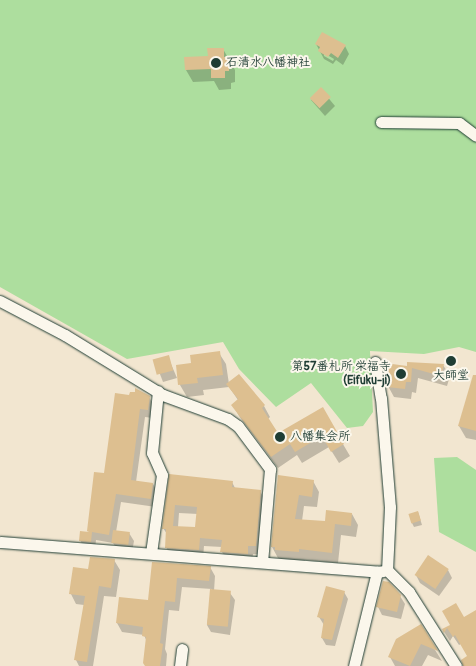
<!DOCTYPE html>
<meta charset="utf-8">
<style>
body{margin:0}
#map{position:relative;width:476px;height:666px;overflow:hidden;background:#f2e6d0;font-family:Pangolin,"Klee One",sans-serif}
div>[style]{position:absolute}
.green>*{inset:0;background:#adde9e}
.shadow>*{inset:0;background:#0003}
.building>*{inset:0;background:#ddbf90;transform-origin:0 0}
.roads{filter:drop-shadow(0 0 1px #1f3d34) drop-shadow(0 0 1px #1f3d34)}
.street>*{height:11px;margin:-5.5px;padding:0 5.5px;transform-origin:5.5px;border-radius:5.5px;background:#fbf7ec}
.dots>*{width:14px;height:14px;translate:-50% -50%;box-sizing:border-box;border:2px solid #fbf7ec;border-radius:50%}
span{translate:-50% -50%;white-space:nowrap;text-align:center;line-height:1.15;-webkit-text-stroke:4px #fbf7ec;paint-order:stroke}
.poi-label{font-size:12px;color:#1f3d34;font-weight:700}
.left{translate:0 -50%;text-align:left}
.right{translate:-100% -50%;text-align:right}
</style>
<div id="map">
<div class="green">
<i style="clip-path:polygon(0 0,476px 0,476px 352px,459px 347px,424px 354px,370px 351px,373px 412px,363px 426px,347px 428px,311px 383px,276px 407px,239px 369px,223px 342px,127px 359px,0 287px)"></i>
<i style="clip-path:polygon(457px 457px,476px 470px,476px 552px,439px 532px,434px 458px)"></i>
</div>
<div class="shadow">
<i style="clip-path:polygon(evenodd,316px 44px,345px 46px,349px 54px,343px 65px,336px 60px,333px 64px,324px 59px,316px 44px,324px 53px,334px 59px,333px 61px,324px 56px,324px 53px)"></i>
<i style="clip-path:polygon(223px 49px,235px 70px,235px 82px,231px 83px,231px 89px,219px 90px,214px 81px,193px 82px,186px 70px)"></i>
<i style="clip-path:polygon(321px 89px,335px 106px,325px 116px,311px 100px)"></i>
<i style="clip-path:polygon(219px 353px,226px 364px,229px 384px,264px 406px,270px 417px,268px 419px,278px 435px,322px 409px,350px 456px,339px 463px,329px 447px,302px 463px,297px 455px,278px 468px,239px 416px,233px 405px,238px 400px,229px 387px,203px 390px,204px 395px,187px 397px,180px 385px,177px 366px,192px 364px)"></i>
<i style="clip-path:polygon(168px 357px,177px 378px,163px 382px,155px 361px)"></i>
<i style="clip-path:polygon(443px 365px,450px 376px,447px 386px,418px 378px,416px 393px,412px 392px,411px 399px,394px 397px,388px 386px,408px 367px)"></i>
<i style="clip-path:polygon(476px 377px,476px 440px,466px 438px,459px 426px)"></i>
<i style="clip-path:polygon(116px 395px,149px 397px,154px 406px,153px 418px,145px 417px,136px 482px,153px 484px,158px 493px,156px 507px,121px 502px,116px 532px,129px 533px,134px 541px,132px 552px,118px 551px,113px 543px,96px 540px,95px 550px,85px 549px,80px 540px,90px 533px,105px 474px)"></i>
<i style="clip-path:polygon(evenodd,170px 476px,232px 482px,235px 488px,260px 491px,265px 500px,260px 554px,253px 554px,252px 562px,227px 560px,222px 552px,222px 547px,204px 546px,203px 558px,171px 556px,166px 547px,167px 534px,163px 528px,170px 476px,179px 513px,198px 514px,196px 528px,178px 527px,179px 513px)"></i>
<i style="clip-path:polygon(279px 477px,313px 481px,319px 492px,317px 507px,304px 506px,302px 521px,326px 523px,352px 514px,358px 525px,356px 537px,341px 535px,338px 563px,305px 560px,305px 562px,282px 561px,278px 558px,272px 547px)"></i>
<i style="clip-path:polygon(418px 512px,422px 525px,414px 527px,412px 523px)"></i>
<i style="clip-path:polygon(114px 560px,120px 570px,116px 597px,104px 596px,93px 666px,79px 666px,76px 660px,84px 605px,76px 604px,71px 594px,89px 571px)"></i>
<i style="clip-path:polygon(153px 564px,210px 567px,215px 576px,214px 591px,230px 593px,235px 600px,230px 635px,211px 632px,207px 625px,212px 589px,182px 587px,179px 611px,169px 610px,165px 649px,167px 654px,166px 666px,146px 666px,147px 642px,144px 635px,122px 632px,117px 623px,149px 601px)"></i>
<i style="clip-path:polygon(448px 570px,452px 578px,439px 596px,420px 583px,416px 575px)"></i>
<i style="clip-path:polygon(344px 592px,348px 599px,335px 646px,326px 645px,322px 638px,324px 625px,319px 617px)"></i>
<i style="clip-path:polygon(400px 596px,405px 604px,401px 619px,382px 615px,378px 607px)"></i>
<i style="clip-path:polygon(476px 612px,476px 666px,465px 666px,469px 656px,461px 644px,459px 645px,453px 636px,450px 641px,443px 630px)"></i>
<i style="clip-path:polygon(420px 626px,442px 661px,428px 655px,422px 666px,395px 666px,390px 657px)"></i>
</div>
<div class="building">
<i style="clip-path:polygon(322px 32px,346px 45px,338px 58px,331px 53px,328px 57px,318px 51px,320px 47px,315px 44px)"></i>
<i style="clip-path:polygon(207px 48px,224px 48px,224px 57px,229px 57px,229px 71px,225px 71px,225px 78px,211px 78px,211px 69px,185px 70px,184px 57px,208px 56px)"></i>
<i style="left:321px;top:87px;width:14px;height:16px;rotate:45deg"></i>
<i style="clip-path:polygon(220px 351px,223px 375px,197px 378px,198px 383px,178px 385px,176px 365px,191px 363px,190px 355px)"></i>
<i style="left:169px;top:355px;width:16px;height:17px;rotate:75deg"></i>
<i style="clip-path:polygon(407px 362px,444px 364px,441px 376px,412px 368px,411px 382px,406px 382px,405px 389px,387px 387px,385px 363px,407px 366px)"></i>
<i style="clip-path:polygon(239px 374px,265px 405px,262px 408px,278px 433px,323px 407px,344px 444px,331px 452px,322px 436px,295px 452px,290px 444px,271px 457px,231px 405px,238px 399px,226px 384px)"></i>
<i style="clip-path:polygon(473px 375px,476px 375px,476px 431px,458px 426px)"></i>
<i style="clip-path:polygon(135px 388px,150px 396px,148px 410px,140px 409px,131px 480px,153px 483px,151px 499px,116px 494px,109px 535px,92px 532px,91px 542px,79px 541px,80px 531px,89px 532px,87px 531px,94px 472px,104px 473px,115px 393px,129px 395px,130px 392px,135px 392px)"></i>
<i style="clip-path:polygon(evenodd,169px 474px,233px 481px,232px 487px,261px 490px,256px 546px,248px 546px,248px 554px,220px 552px,222px 540px,200px 538px,199px 550px,165px 548px,166px 529px,162px 529px,169px 474px,175px 505px,197px 507px,195px 527px,173px 526px,175px 505px)"></i>
<i style="clip-path:polygon(278px 475px,314px 480px,312px 497px,299px 495px,295px 519px,325px 521px,326px 510px,352px 513px,351px 526px,335px 524px,332px 553px,299px 549px,299px 552px,275px 550px,275px 547px,271px 547px)"></i>
<i style="left:418px;top:511px;width:10px;height:10px;rotate:73deg"></i>
<i style="left:113px;top:530px;width:17px;height:13px;rotate:7deg"></i>
<i style="left:428px;top:555px;width:25px;height:24px;rotate:34deg"></i>
<i style="clip-path:polygon(90px 557px,115px 559px,111px 588px,99px 586px,87px 662px,74px 660px,85px 596px,69px 594px,73px 567px,88px 569px)"></i>
<i style="clip-path:polygon(152px 562px,211px 566px,209px 581px,177px 578px,175px 602px,165px 601px,160px 643px,163px 644px,160px 666px,145px 666px,143px 663px,146px 637px,142px 636px,143px 627px,116px 623px,119px 597px,148px 600px)"></i>
<i style="clip-path:polygon(383px 581px,389px 582px,401px 595px,397px 612px,376px 607px)"></i>
<i style="clip-path:polygon(326px 586px,345px 591px,332px 640px,321px 638px,324px 619px,317px 617px)"></i>
<i style="left:210px;top:589px;width:21px;height:36px;rotate:5deg"></i>
<i style="clip-path:polygon(456px 603px,464px 617px,476px 610px,476px 666px,463px 666px,461px 660px,467px 656px,455px 635px,453px 637px,447px 628px,444px 633px,442px 629px,450px 625px,442px 611px)"></i>
<i style="clip-path:polygon(421px 624px,438px 651px,421px 644px,410px 666px,388px 657px,396px 639px)"></i>
</div>
<div class="roads">
<div class="street">
<i style="left:381px;top:122px;width:78px;rotate:0.7deg"></i>
<i style="left:459px;top:123px;width:21px;rotate:37deg"></i>
<i style="left:0;top:301px;width:73px;rotate:27.6deg"></i>
<i style="left:65px;top:335px;width:115px;rotate:31.5deg"></i>
<i style="left:163px;top:395px;width:69px;rotate:20.3deg"></i>
<i style="left:228px;top:419px;width:12px;rotate:35deg"></i>
<i style="left:238px;top:426px;width:54px;rotate:53.3deg"></i>
<i style="left:270px;top:469px;width:93px;rotate:94.9deg"></i>
<i style="left:375px;top:362px;width:36px;rotate:81deg"></i>
<i style="left:381px;top:398px;width:109px;rotate:85.3deg"></i>
<i style="left:390px;top:507px;width:63px;rotate:92.7deg"></i>
<i style="left:387px;top:570px;width:31px;rotate:45deg"></i>
<i style="left:409px;top:592px;width:88px;rotate:57.6deg"></i>
<i style="left:0;top:542px;width:378px;rotate:4.5deg"></i>
<i style="left:151px;top:553px;width:79px;rotate:-82deg"></i>
<i style="left:162px;top:475px;width:24px;rotate:-114deg"></i>
<i style="left:152px;top:453px;width:62px;rotate:-84.5deg"></i>
<i style="left:180px;top:666px;width:17px;rotate:-83deg"></i>
<i style="left:354px;top:666px;width:97px;rotate:-76.3deg"></i>
<i style="left:377px;top:572px;width:6px;rotate:-9deg"></i>
</div>
</div>
<div class="dots">
<i style="left:216px;top:63px;background:#1f3d34"></i>
<i style="left:451px;top:361px;background:#1f3d34"></i>
<i style="left:401px;top:374px;background:#1f3d34"></i>
<i style="left:280px;top:437px;background:#1f3d34"></i>
</div>
<div class="poi-label">
<span class="left" style="left:226px;top:63px">石清水八幡神社</span>
<span class="right" style="left:391px;top:374px">第57番札所 栄福寺<br>(Eifuku-ji)</span>
<span style="left:451px;top:376px">大師堂</span>
<span class="left" style="left:290px;top:437px">八幡集会所</span>
</div>
</div>
